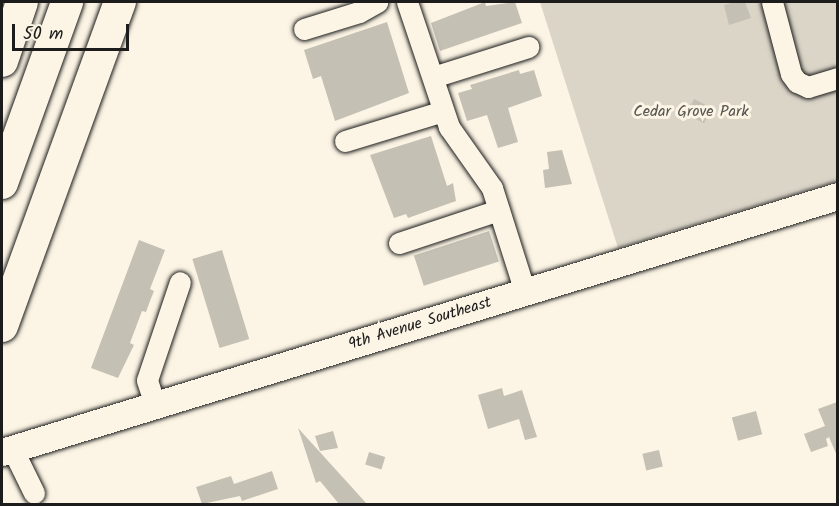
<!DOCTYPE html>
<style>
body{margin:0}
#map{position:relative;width:839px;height:506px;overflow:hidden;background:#fcf5e5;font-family:Kalam,sans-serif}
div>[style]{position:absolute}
.green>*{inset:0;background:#dbd5c8}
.building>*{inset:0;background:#c4c0b3;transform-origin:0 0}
.roads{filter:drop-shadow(0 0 2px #1c1c1c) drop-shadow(0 0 2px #1c1c1c)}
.minor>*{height:21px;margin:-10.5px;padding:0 10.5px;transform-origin:10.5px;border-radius:10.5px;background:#fcf5e5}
.major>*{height:27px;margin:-13.5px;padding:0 13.5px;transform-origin:13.5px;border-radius:13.5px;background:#fcf5e5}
.highway>*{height:32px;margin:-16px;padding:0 16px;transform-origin:16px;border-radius:16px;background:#fcf5e5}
span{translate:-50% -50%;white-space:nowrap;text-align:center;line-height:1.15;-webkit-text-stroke:6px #fcf5e5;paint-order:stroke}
.park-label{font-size:16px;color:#555450}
.street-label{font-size:16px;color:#1c1c1c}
.frame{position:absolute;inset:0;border:3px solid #1c1c1c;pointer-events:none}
.scale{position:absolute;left:12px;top:24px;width:117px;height:27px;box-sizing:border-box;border:3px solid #1c1c1c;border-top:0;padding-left:8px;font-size:18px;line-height:21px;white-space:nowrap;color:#1c1c1c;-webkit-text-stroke:4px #fcf5e5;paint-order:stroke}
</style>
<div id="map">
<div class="green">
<i style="clip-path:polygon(540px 2px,837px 2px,837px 181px,618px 248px)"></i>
</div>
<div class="building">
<i style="clip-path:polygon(485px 2px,486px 6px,515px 2px,522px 23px,440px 51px,431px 23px)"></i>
<i style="clip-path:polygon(735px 2px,745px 2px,751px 18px,729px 25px,724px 5px)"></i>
<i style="clip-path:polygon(387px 22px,409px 93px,335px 121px,321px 76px,313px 79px,304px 50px)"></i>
<i style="clip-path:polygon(519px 70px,520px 74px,534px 70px,542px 96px,508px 108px,518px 142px,498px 148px,487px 115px,467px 121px,458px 93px,472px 89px,470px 85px)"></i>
<i style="left:694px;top:99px;width:20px;height:17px;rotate:27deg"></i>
<i style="clip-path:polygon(431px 136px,447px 186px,453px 183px,456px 201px,408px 218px,406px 214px,394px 218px,370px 155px)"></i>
<i style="clip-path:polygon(562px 150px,572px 184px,545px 188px,543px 170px,549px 169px,547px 152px)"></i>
<i style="left:489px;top:231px;width:32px;height:79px;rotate:72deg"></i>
<i style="clip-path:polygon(139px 240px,165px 250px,150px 289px,154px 291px,150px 301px,146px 312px,142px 311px,130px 343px,134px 345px,118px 378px,91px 368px)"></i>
<i style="left:222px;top:250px;width:93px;height:31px;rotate:73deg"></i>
<i style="clip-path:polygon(502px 388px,504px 396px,522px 390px,537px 437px,525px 440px,519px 419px,488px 429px,478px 395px)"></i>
<i style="clip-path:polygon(837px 402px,837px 456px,829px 437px,826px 439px,828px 446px,811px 452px,804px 434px,825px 426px,818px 409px)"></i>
<i style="left:756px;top:411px;width:24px;height:25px;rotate:75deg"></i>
<i style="clip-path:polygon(298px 428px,367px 504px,339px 504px,320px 481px,316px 483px)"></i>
<i style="clip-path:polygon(333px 431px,338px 448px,320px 451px,315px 436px)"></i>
<i style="left:659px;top:450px;width:17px;height:17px;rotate:77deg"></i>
<i style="left:369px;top:452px;width:17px;height:13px;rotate:17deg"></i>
<i style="clip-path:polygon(272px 471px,278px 489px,242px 501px,240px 496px,202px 504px,196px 487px,231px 476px,234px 484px)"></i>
</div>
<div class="roads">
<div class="minor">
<i style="left:407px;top:2px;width:132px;rotate:71.4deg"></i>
<i style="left:449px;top:127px;width:75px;rotate:54.8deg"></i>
<i style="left:492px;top:188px;width:109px;rotate:72.4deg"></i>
<i style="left:772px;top:2px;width:74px;rotate:75.2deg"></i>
<i style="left:791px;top:74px;width:10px;rotate:53deg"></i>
<i style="left:797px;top:82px;width:12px;rotate:24deg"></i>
<i style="left:808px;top:87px;width:31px;rotate:-17deg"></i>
<i style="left:304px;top:29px;width:58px;rotate:-17.2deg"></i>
<i style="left:359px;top:12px;width:21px;rotate:-29deg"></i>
<i style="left:433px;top:77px;width:100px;rotate:-17.5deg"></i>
<i style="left:345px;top:141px;width:102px;rotate:-17deg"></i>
<i style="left:399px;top:243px;width:105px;rotate:-18.3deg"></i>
<i style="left:155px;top:405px;width:26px;rotate:-108deg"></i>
<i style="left:147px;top:380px;width:103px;rotate:-71.4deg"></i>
<i style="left:12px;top:448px;width:50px;rotate:63.9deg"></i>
</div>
<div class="major">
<i style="left:2px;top:452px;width:874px;rotate:-17.03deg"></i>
</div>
<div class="highway">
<i style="left:2px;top:61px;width:62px;rotate:-71.3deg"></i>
<i style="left:2px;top:183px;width:192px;rotate:-70.2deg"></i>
<i style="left:2px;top:326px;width:345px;rotate:-70deg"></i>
</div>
</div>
<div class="park-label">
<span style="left:691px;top:112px">Cedar Grove Park</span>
</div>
<div class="street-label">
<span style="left:420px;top:324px;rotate:-17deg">9th Avenue Southeast</span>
</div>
<div class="frame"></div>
<div class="scale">50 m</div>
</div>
